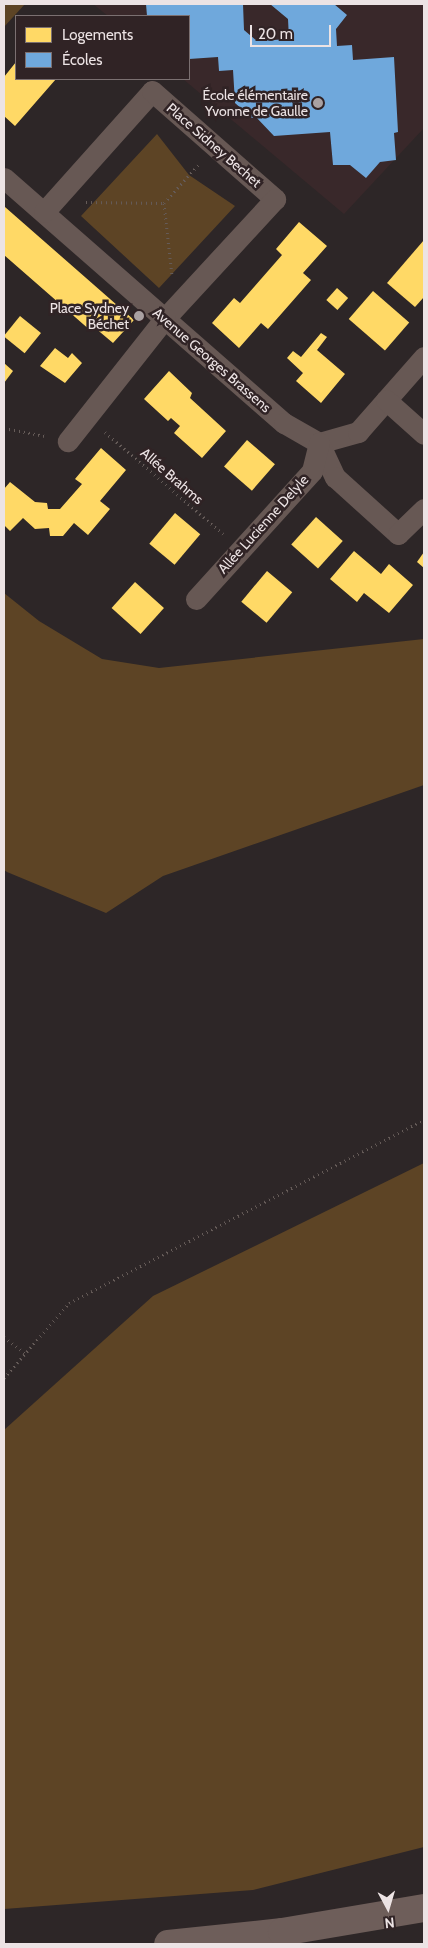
<!DOCTYPE html>
<meta charset="utf-8">
<style>
body{margin:0}
#map{position:relative;width:428px;height:1948px;overflow:hidden;background:#2d2627;font-family:Cabin,sans-serif}
div>[style]{position:absolute}
.built>*{inset:0;background:#39282a}
.green>*{inset:0;background:#5d4425}
.homes>*{inset:0;background:#ffd966;transform-origin:0 0}
.schools>*{inset:0;background:#6fa8dc}
.path>*{height:3px;margin-top:-1.5px;transform-origin:0;background:repeating-linear-gradient(90deg,#655b58 0 1px,transparent 0 5px)}
.street>*{height:21px;margin:-10.5px;padding:0 10.5px;transform-origin:10.5px;border-radius:10.5px;background:#675854}
.highway>*{height:28px;margin:-14px;padding:0 14px;transform-origin:14px;border-radius:14px;background:#6e5e5a}
.dots>*{width:14px;height:14px;translate:-50% -50%;box-sizing:border-box;border:2px solid #302325;border-radius:50%}
span{translate:-50% -50%;white-space:nowrap;text-align:center;line-height:1.15;-webkit-text-stroke:5px #302325;paint-order:stroke}
.poi-label{font-size:14px;color:#ece3e4}
.right{translate:-100% -50%;text-align:right}
.street-label{font-size:14px;color:#ece3e4}
.frame{position:absolute;inset:0;border:5px solid #ece3e4;pointer-events:none}
.legend{position:absolute;left:15px;top:15px;width:175px;height:65px;box-sizing:border-box;background:#302325;border:1px solid #7b7071;margin:0;padding:6px 9px;list-style:none;font-size:15px;color:#ece3e4}
.legend li{display:flex;align-items:center;gap:10px;height:25px}
.legend b{width:25px;border:1px solid #7b7071}
.north{position:absolute;left:363px;top:1883px;width:50px;height:50px;-webkit-text-stroke:4px #302325;paint-order:stroke;rotate:174deg;font-size:14px;font-weight:700;line-height:20px;text-align:center;color:#ece3e4}
.north::after{content:'';display:block;margin:auto;width:18px;height:22px;background:#ece3e4;clip-path:polygon(50% 0,100% 100%,50% 72%,0 100%)}
.scale{position:absolute;left:250px;top:25px;width:81px;height:22px;box-sizing:border-box;border:2px solid #ece3e4;border-top:0;padding-left:6px;font-size:15px;line-height:18px;white-space:nowrap;color:#ece3e4;-webkit-text-stroke:4px #302325;paint-order:stroke}
</style>
<div id="map">
<div class="built">
<i style="clip-path:polygon(93px 4px,424px 4px,424px 128px,344px 214px,183px 79px,189px 79px,189px 16px,108px 16px)"></i>
</div>
<div class="green">
<i style="clip-path:polygon(4px 4px,25px 4px,4px 27px)"></i>
<i style="clip-path:polygon(157px 134px,189px 175px,235px 206px,159px 288px,81px 216px)"></i>
<i style="clip-path:polygon(4px 593px,39px 621px,102px 659px,159px 668px,424px 639px,424px 785px,163px 876px,106px 913px,7px 872px,4px 870px)"></i>
<i style="clip-path:polygon(424px 1163px,424px 1847px,253px 1890px,4px 1909px,4px 1430px,153px 1296px)"></i>
</div>
<div class="homes">
<i style="clip-path:polygon(16px 62px,16px 79px,56px 79px,15px 126px,4px 116px,4px 77px)"></i>
<i style="clip-path:polygon(5px 207px,134px 320px,113px 343px,94px 327px,91px 331px,4px 255px)"></i>
<i style="clip-path:polygon(299px 222px,327px 246px,303px 273px,311px 280px,268px 329px,261px 323px,239px 348px,212px 323px,234px 298px,240px 303px,282px 255px,276px 249px)"></i>
<i style="clip-path:polygon(424px 240px,424px 297px,415px 307px,387px 283px)"></i>
<i style="left:337px;top:288px;width:15px;height:16px;rotate:42deg"></i>
<i style="left:373px;top:291px;width:48px;height:37px;rotate:41deg"></i>
<i style="left:20px;top:316px;width:27px;height:26px;rotate:39deg"></i>
<i style="clip-path:polygon(321px 333px,327px 337px,317px 350px,345px 374px,321px 403px,296px 381px,303px 373px,287px 358px,293px 351px,301px 357px)"></i>
<i style="clip-path:polygon(55px 348px,68px 358px,72px 353px,82px 363px,65px 383px,40px 366px)"></i>
<i style="clip-path:polygon(4px 363px,13px 371px,4px 383px)"></i>
<i style="clip-path:polygon(169px 371px,192px 393px,190px 398px,226px 431px,202px 458px,174px 433px,180px 426px,171px 418px,168px 421px,144px 399px)"></i>
<i style="left:247px;top:440px;width:37px;height:35px;rotate:41deg"></i>
<i style="clip-path:polygon(101px 448px,126px 470px,100px 501px,110px 509px,88px 535px,74px 523px,63px 536px,50px 536px,49px 528px,35px 529px,23px 518px,10px 531px,4px 525px,4px 489px,10px 482px,35px 502px,47px 503px,48px 509px,60px 509px,82px 484px,75px 479px)"></i>
<i style="left:175px;top:513px;width:33px;height:40px;rotate:40deg"></i>
<i style="left:316px;top:517px;width:36px;height:37px;rotate:42deg"></i>
<i style="clip-path:polygon(354px 551px,381px 574px,389px 564px,413px 585px,389px 613px,364px 593px,357px 602px,330px 579px)"></i>
<i style="clip-path:polygon(424px 552px,424px 568px,417px 562px)"></i>
<i style="left:267px;top:571px;width:33px;height:40px;rotate:40deg"></i>
<i style="left:135px;top:582px;width:39px;height:35px;rotate:42deg"></i>
</div>
<div class="schools">
<i style="clip-path:polygon(146px 4px,243px 4px,244px 30px,257px 41px,289px 39px,288px 19px,270px 4px,334px 4px,347px 15px,336px 29px,337px 46px,352px 45px,353px 60px,394px 57px,398px 132px,394px 133px,396px 160px,380px 162px,366px 178px,350px 165px,333px 165px,330px 132px,274px 136px,255px 116px,252px 118px,235px 103px,233px 70px,219px 71px,218px 57px,189px 59px,189px 16px,147px 16px)"></i>
</div>
<div class="path">
<i style="left:86px;top:202px;width:78px;rotate:0.7deg"></i>
<i style="left:164px;top:203px;width:54px;rotate:-48deg"></i>
<i style="left:164px;top:203px;width:72px;rotate:83.7deg"></i>
<i style="left:4px;top:428px;width:42px;rotate:11deg"></i>
<i style="left:105px;top:432px;width:156px;rotate:40.8deg"></i>
<i style="left:4px;top:1337px;width:26px;rotate:37deg"></i>
<i style="left:4px;top:1378px;width:99px;rotate:-49.1deg"></i>
<i style="left:69px;top:1303px;width:399px;rotate:-27.3deg"></i>
</div>
<div class="street">
<i style="left:4px;top:178px;width:372px;rotate:41.2deg"></i>
<i style="left:284px;top:423px;width:40px;rotate:29.7deg"></i>
<i style="left:319px;top:443px;width:41px;rotate:-15.8deg"></i>
<i style="left:358px;top:432px;width:100px;rotate:-48.7deg"></i>
<i style="left:44px;top:212px;width:162px;rotate:-48.2deg"></i>
<i style="left:152px;top:91px;width:164px;rotate:41.3deg"></i>
<i style="left:275px;top:199px;width:162px;rotate:132.7deg"></i>
<i style="left:165px;top:318px;width:157px;rotate:128.3deg"></i>
<i style="left:386px;top:400px;width:51px;rotate:41.8deg"></i>
<i style="left:319px;top:443px;width:38px;rotate:65deg"></i>
<i style="left:335px;top:477px;width:85px;rotate:42.1deg"></i>
<i style="left:398px;top:534px;width:36px;rotate:-44deg"></i>
<i style="left:196px;top:599px;width:173px;rotate:-47.8deg"></i>
<i style="left:312px;top:471px;width:29px;rotate:-76deg"></i>
</div>
<div class="highway">
<i style="left:168px;top:1944px;width:115px;rotate:-6deg"></i>
<i style="left:282px;top:1932px;width:144px;rotate:-9.6deg"></i>
</div>
<div class="dots">
<i style="left:318px;top:103px;background:#a9a1a2"></i>
<i style="left:139px;top:316px;background:#a9a1a2"></i>
</div>
<div class="poi-label">
<span class="right" style="left:308px;top:103px">École élémentaire<br>Yvonne de Gaulle</span>
<span class="right" style="left:129px;top:316px">Place Sydney<br>Béchet</span>
</div>
<div class="street-label">
<span style="left:214px;top:145px;rotate:41deg">Place Sidney Bechet</span>
<span style="left:212px;top:360px;rotate:41deg">Avenue Georges Brassens</span>
<span style="left:172px;top:476px;rotate:41deg">Allée Brahms</span>
<span style="left:263px;top:524px;rotate:-48deg">Allée Lucienne Delyle</span>
</div>
<div class="frame"></div>
<ul class="legend">
<li><b style="height:14px;background:#ffd966"></b>Logements</li>
<li><b style="height:14px;background:#6fa8dc"></b>Écoles</li>
</ul>
<div class="north">N</div>
<div class="scale">20 m</div>
</div>
